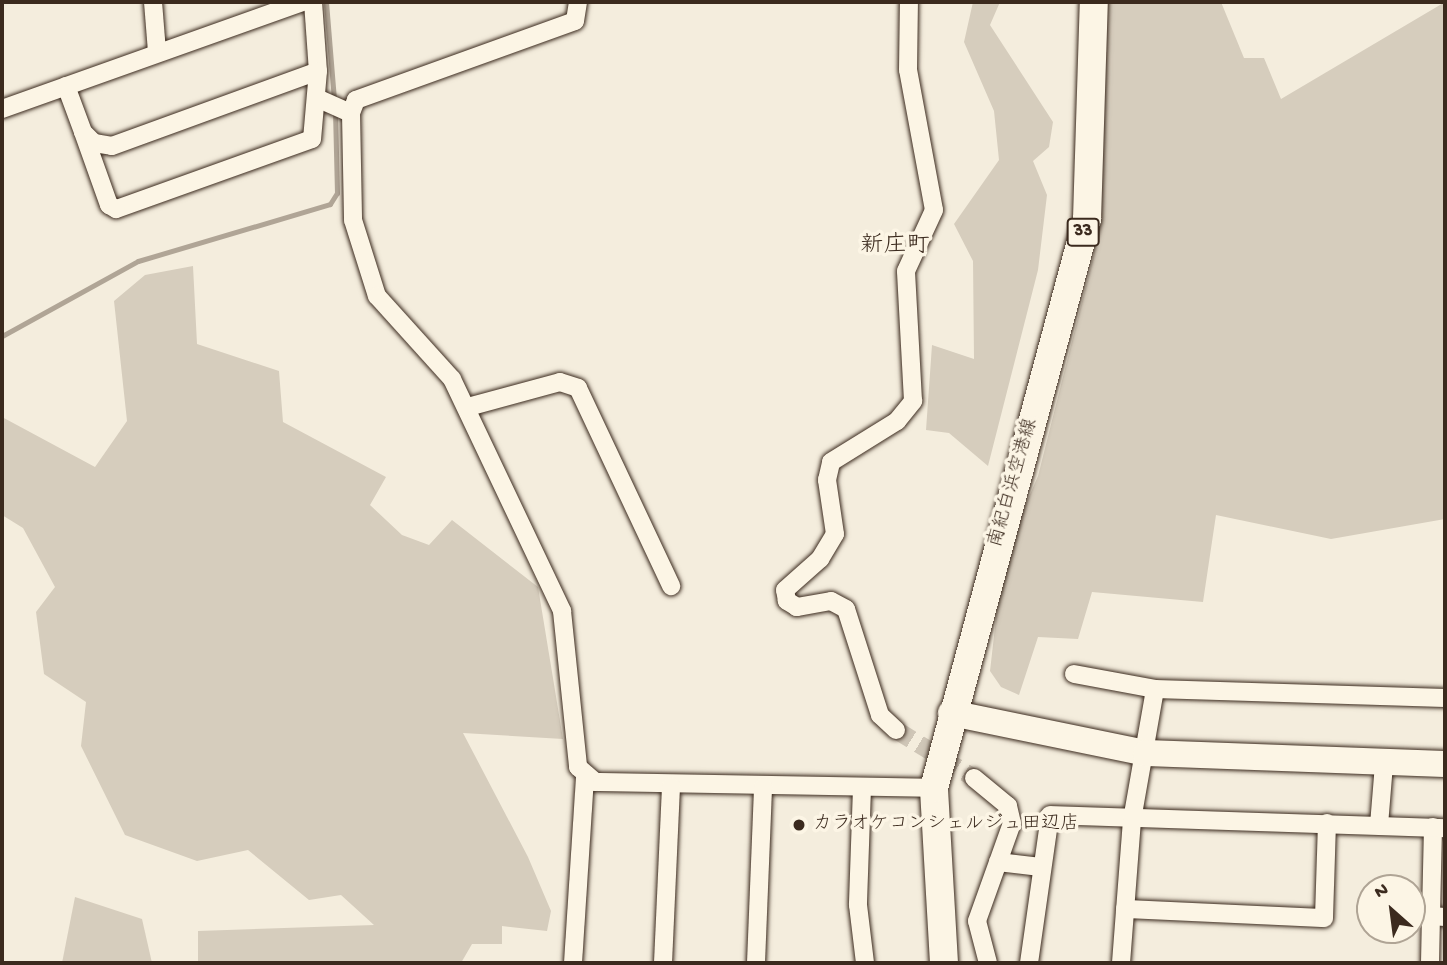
<!DOCTYPE html>
<meta charset="utf-8">
<style>
body{margin:0}
#map{position:relative;width:1447px;height:965px;overflow:hidden;background:#f4eddd;font-family:"Gochi Hand","Klee One",sans-serif}
div>[style]{position:absolute}
.green>*{inset:0;background:#d6cdbd}
.stream>*{height:5px;margin:-2.5px;padding:0 2.5px;transform-origin:2.5px;border-radius:2.5px;background:#b0a596}
.street-tunnel>*{height:18px;margin-top:-9px;transform-origin:0;background:repeating-linear-gradient(90deg,#cfc6b7 0 18px,transparent 0 27px)}
.roads{filter:drop-shadow(0 0 2px #3b2a1e) drop-shadow(0 0 2px #3b2a1e)}
.street>*{height:18px;margin:-9px;padding:0 9px;transform-origin:9px;border-radius:9px;background:#fcf5e5}
.secondary>*{height:26px;margin:-13px;padding:0 13px;transform-origin:13px;border-radius:13px;background:#fcf5e5}
.primary>*{height:28px;margin:-14px;padding:0 14px;transform-origin:14px;border-radius:14px;background:#fcf5e5}
.dots>*{width:19px;height:19px;translate:-50% -50%;box-sizing:border-box;border:4px solid #fcf5e5;border-radius:50%}
span{translate:-50% -50%;white-space:nowrap;text-align:center;line-height:1.15;-webkit-text-stroke:7px #fcf5e5;paint-order:stroke}
.shield-label span{padding:2px 5px;background:#fcf5e5;border:2px solid;border-radius:5px;-webkit-text-stroke-width:0}
.shield-label{font-size:18px;color:#3b2a1e;font-weight:700}
.street-label{font-size:19px;color:#3b2a1e}
.poi-label{font-size:19px;color:#3b2a1e}
.left{translate:0 -50%;text-align:left}
.quarter-label{font-size:23px;color:#3b2a1e}
.frame{position:absolute;inset:0;border:4px solid #3b2a1e;pointer-events:none}
.north{position:absolute;left:1356px;top:874px;width:70px;height:70px;box-sizing:border-box;background:#fcf5e5;border:2px solid #afa495;border-radius:50%;rotate:332deg;font-size:19px;font-weight:700;line-height:28px;text-align:center;color:#3b2a1e}
.north::after{content:'';display:block;margin:auto;width:24px;height:32px;background:#3b2a1e;clip-path:polygon(50% 0,100% 100%,50% 72%,0 100%)}
</style>
<div id="map">
<div class="green">
<i style="clip-path:polygon(973px 2px,1000px 2px,990px 25px,1053px 122px,1049px 147px,1033px 161px,1047px 195px,1038px 270px,988px 466px,949px 433px,926px 430px,932px 345px,974px 359px,973px 261px,954px 224px,999px 160px,994px 111px,964px 42px)"></i>
<i style="clip-path:polygon(1103px 2px,1221px 2px,1244px 58px,1264px 58px,1281px 99px,1445px 2px,1445px 519px,1331px 539px,1216px 515px,1203px 602px,1092px 592px,1078px 639px,1038px 637px,1019px 695px,1001px 687px,990px 671px,1003px 557px,1038px 476px,1094px 254px)"></i>
<i style="clip-path:polygon(193px 266px,197px 344px,279px 371px,283px 422px,386px 477px,370px 505px,402px 535px,429px 545px,452px 520px,538px 587px,563px 739px,463px 733px,528px 857px,551px 911px,547px 931px,502px 926px,502px 944px,472px 944px,461px 963px,198px 963px,198px 931px,374px 925px,341px 895px,309px 900px,248px 850px,197px 861px,125px 835px,81px 746px,86px 702px,44px 674px,36px 612px,55px 587px,23px 528px,2px 515px,2px 417px,95px 467px,127px 421px,114px 301px,145px 275px)"></i>
<i style="clip-path:polygon(75px 897px,142px 919px,152px 963px,62px 963px)"></i>
</div>
<div class="stream">
<i style="left:326px;top:2px;width:98px;rotate:85.3deg"></i>
<i style="left:2px;top:336px;width:155px;rotate:-28.9deg"></i>
<i style="left:138px;top:261px;width:200px;rotate:-16.5deg"></i>
<i style="left:330px;top:204px;width:13px;rotate:-58deg"></i>
<i style="left:337px;top:193px;width:83px;rotate:-91.4deg"></i>
</div>
<div class="street-tunnel">
<i style="left:896px;top:730px;width:92px;rotate:31.6deg"></i>
</div>
<div class="roads">
<div class="street">
<i style="left:153px;top:2px;width:50px;rotate:85.4deg"></i>
<i style="left:313px;top:2px;width:69px;rotate:85.9deg"></i>
<i style="left:578px;top:2px;width:19px;rotate:99deg"></i>
<i style="left:575px;top:21px;width:233px;rotate:160.2deg"></i>
<i style="left:356px;top:100px;width:14px;rotate:111deg"></i>
<i style="left:351px;top:113px;width:107px;rotate:88.9deg"></i>
<i style="left:353px;top:220px;width:80px;rotate:72.5deg"></i>
<i style="left:377px;top:296px;width:112px;rotate:47.9deg"></i>
<i style="left:452px;top:379px;width:257px;rotate:64.6deg"></i>
<i style="left:562px;top:611px;width:157px;rotate:84.1deg"></i>
<i style="left:578px;top:767px;width:23px;rotate:41deg"></i>
<i style="left:595px;top:782px;width:339px;rotate:1deg"></i>
<i style="left:66px;top:86px;width:49px;rotate:69.7deg"></i>
<i style="left:83px;top:132px;width:16px;rotate:45deg"></i>
<i style="left:94px;top:143px;width:18px;rotate:9deg"></i>
<i style="left:112px;top:146px;width:219px;rotate:-20deg"></i>
<i style="left:318px;top:71px;width:68px;rotate:95deg"></i>
<i style="left:312px;top:139px;width:208px;rotate:160.3deg"></i>
<i style="left:116px;top:209px;width:8px;rotate:-150deg"></i>
<i style="left:109px;top:205px;width:77px;rotate:-109.6deg"></i>
<i style="left:319px;top:99px;width:35px;rotate:24deg"></i>
<i style="left:2px;top:109px;width:319px;rotate:-19.6deg"></i>
<i style="left:468px;top:407px;width:95px;rotate:-15.2deg"></i>
<i style="left:560px;top:382px;width:19px;rotate:18deg"></i>
<i style="left:578px;top:388px;width:219px;rotate:64.8deg"></i>
<i style="left:1074px;top:674px;width:82px;rotate:10.5deg"></i>
<i style="left:1155px;top:689px;width:290px;rotate:1.8deg"></i>
<i style="left:896px;top:730px;width:22px;rotate:-137deg"></i>
<i style="left:880px;top:715px;width:111px;rotate:-107.8deg"></i>
<i style="left:846px;top:609px;width:17px;rotate:-152deg"></i>
<i style="left:831px;top:601px;width:35px;rotate:170deg"></i>
<i style="left:797px;top:607px;width:12px;rotate:-149deg"></i>
<i style="left:787px;top:601px;width:11px;rotate:-100deg"></i>
<i style="left:785px;top:590px;width:47px;rotate:-41.5deg"></i>
<i style="left:820px;top:559px;width:29px;rotate:-59deg"></i>
<i style="left:835px;top:534px;width:55px;rotate:-98.4deg"></i>
<i style="left:827px;top:480px;width:18px;rotate:-77deg"></i>
<i style="left:831px;top:462px;width:78px;rotate:-31.8deg"></i>
<i style="left:897px;top:421px;width:26px;rotate:-51deg"></i>
<i style="left:913px;top:401px;width:130px;rotate:-93.1deg"></i>
<i style="left:906px;top:271px;width:67px;rotate:-65.3deg"></i>
<i style="left:934px;top:210px;width:142px;rotate:-100.5deg"></i>
<i style="left:908px;top:70px;width:68px;rotate:-89.2deg"></i>
<i style="left:974px;top:778px;width:44px;rotate:39.5deg"></i>
<i style="left:1008px;top:806px;width:17px;rotate:77deg"></i>
<i style="left:1012px;top:823px;width:104px;rotate:109.7deg"></i>
<i style="left:977px;top:921px;width:43px;rotate:75.3deg"></i>
<i style="left:862px;top:788px;width:117px;rotate:92deg"></i>
<i style="left:858px;top:905px;width:58px;rotate:83.1deg"></i>
<i style="left:1379px;top:825px;width:61px;rotate:-85.3deg"></i>
<i style="left:1433px;top:827px;width:89px;rotate:91.3deg"></i>
<i style="left:1431px;top:916px;width:14px;rotate:4deg"></i>
<i style="left:998px;top:862px;width:43px;rotate:6.6deg"></i>
<i style="left:1125px;top:909px;width:199px;rotate:2.6deg"></i>
<i style="left:1324px;top:918px;width:95px;rotate:-88.2deg"></i>
<i style="left:573px;top:963px;width:187px;rotate:-86.3deg"></i>
<i style="left:663px;top:963px;width:177px;rotate:-87.4deg"></i>
<i style="left:756px;top:963px;width:176px;rotate:-87.7deg"></i>
<i style="left:1029px;top:963px;width:149px;rotate:-81.9deg"></i>
<i style="left:1050px;top:815px;width:395px;rotate:1.9deg"></i>
<i style="left:1121px;top:963px;width:143px;rotate:-85.6deg"></i>
<i style="left:1132px;top:820px;width:133px;rotate:-80deg"></i>
<i style="left:1430px;top:963px;width:47px;rotate:-88.8deg"></i>
</div>
<div class="secondary">
<i style="left:951px;top:713px;width:199px;rotate:11.6deg"></i>
<i style="left:1146px;top:753px;width:299px;rotate:2.1deg"></i>
</div>
<div class="primary">
<i style="left:944px;top:963px;width:175px;rotate:-93.3deg"></i>
<i style="left:934px;top:788px;width:589px;rotate:-74.95deg"></i>
<i style="left:1087px;top:219px;width:217px;rotate:-88.2deg"></i>
</div>
</div>
<div class="dots">
<i style="left:799px;top:825px;background:#3b2a1e"></i>
</div>
<div class="shield-label">
<span style="left:1083px;top:232px">33</span>
</div>
<div class="street-label">
<span style="left:1014px;top:483px;rotate:-74deg">南紀白浜空港線</span>
</div>
<div class="poi-label">
<span class="left" style="left:813px;top:825px">カラオケコンシェルジュ田辺店</span>
</div>
<div class="quarter-label">
<span style="left:895px;top:247px">新庄町</span>
</div>
<div class="frame"></div>
<div class="north">N</div>
</div>
